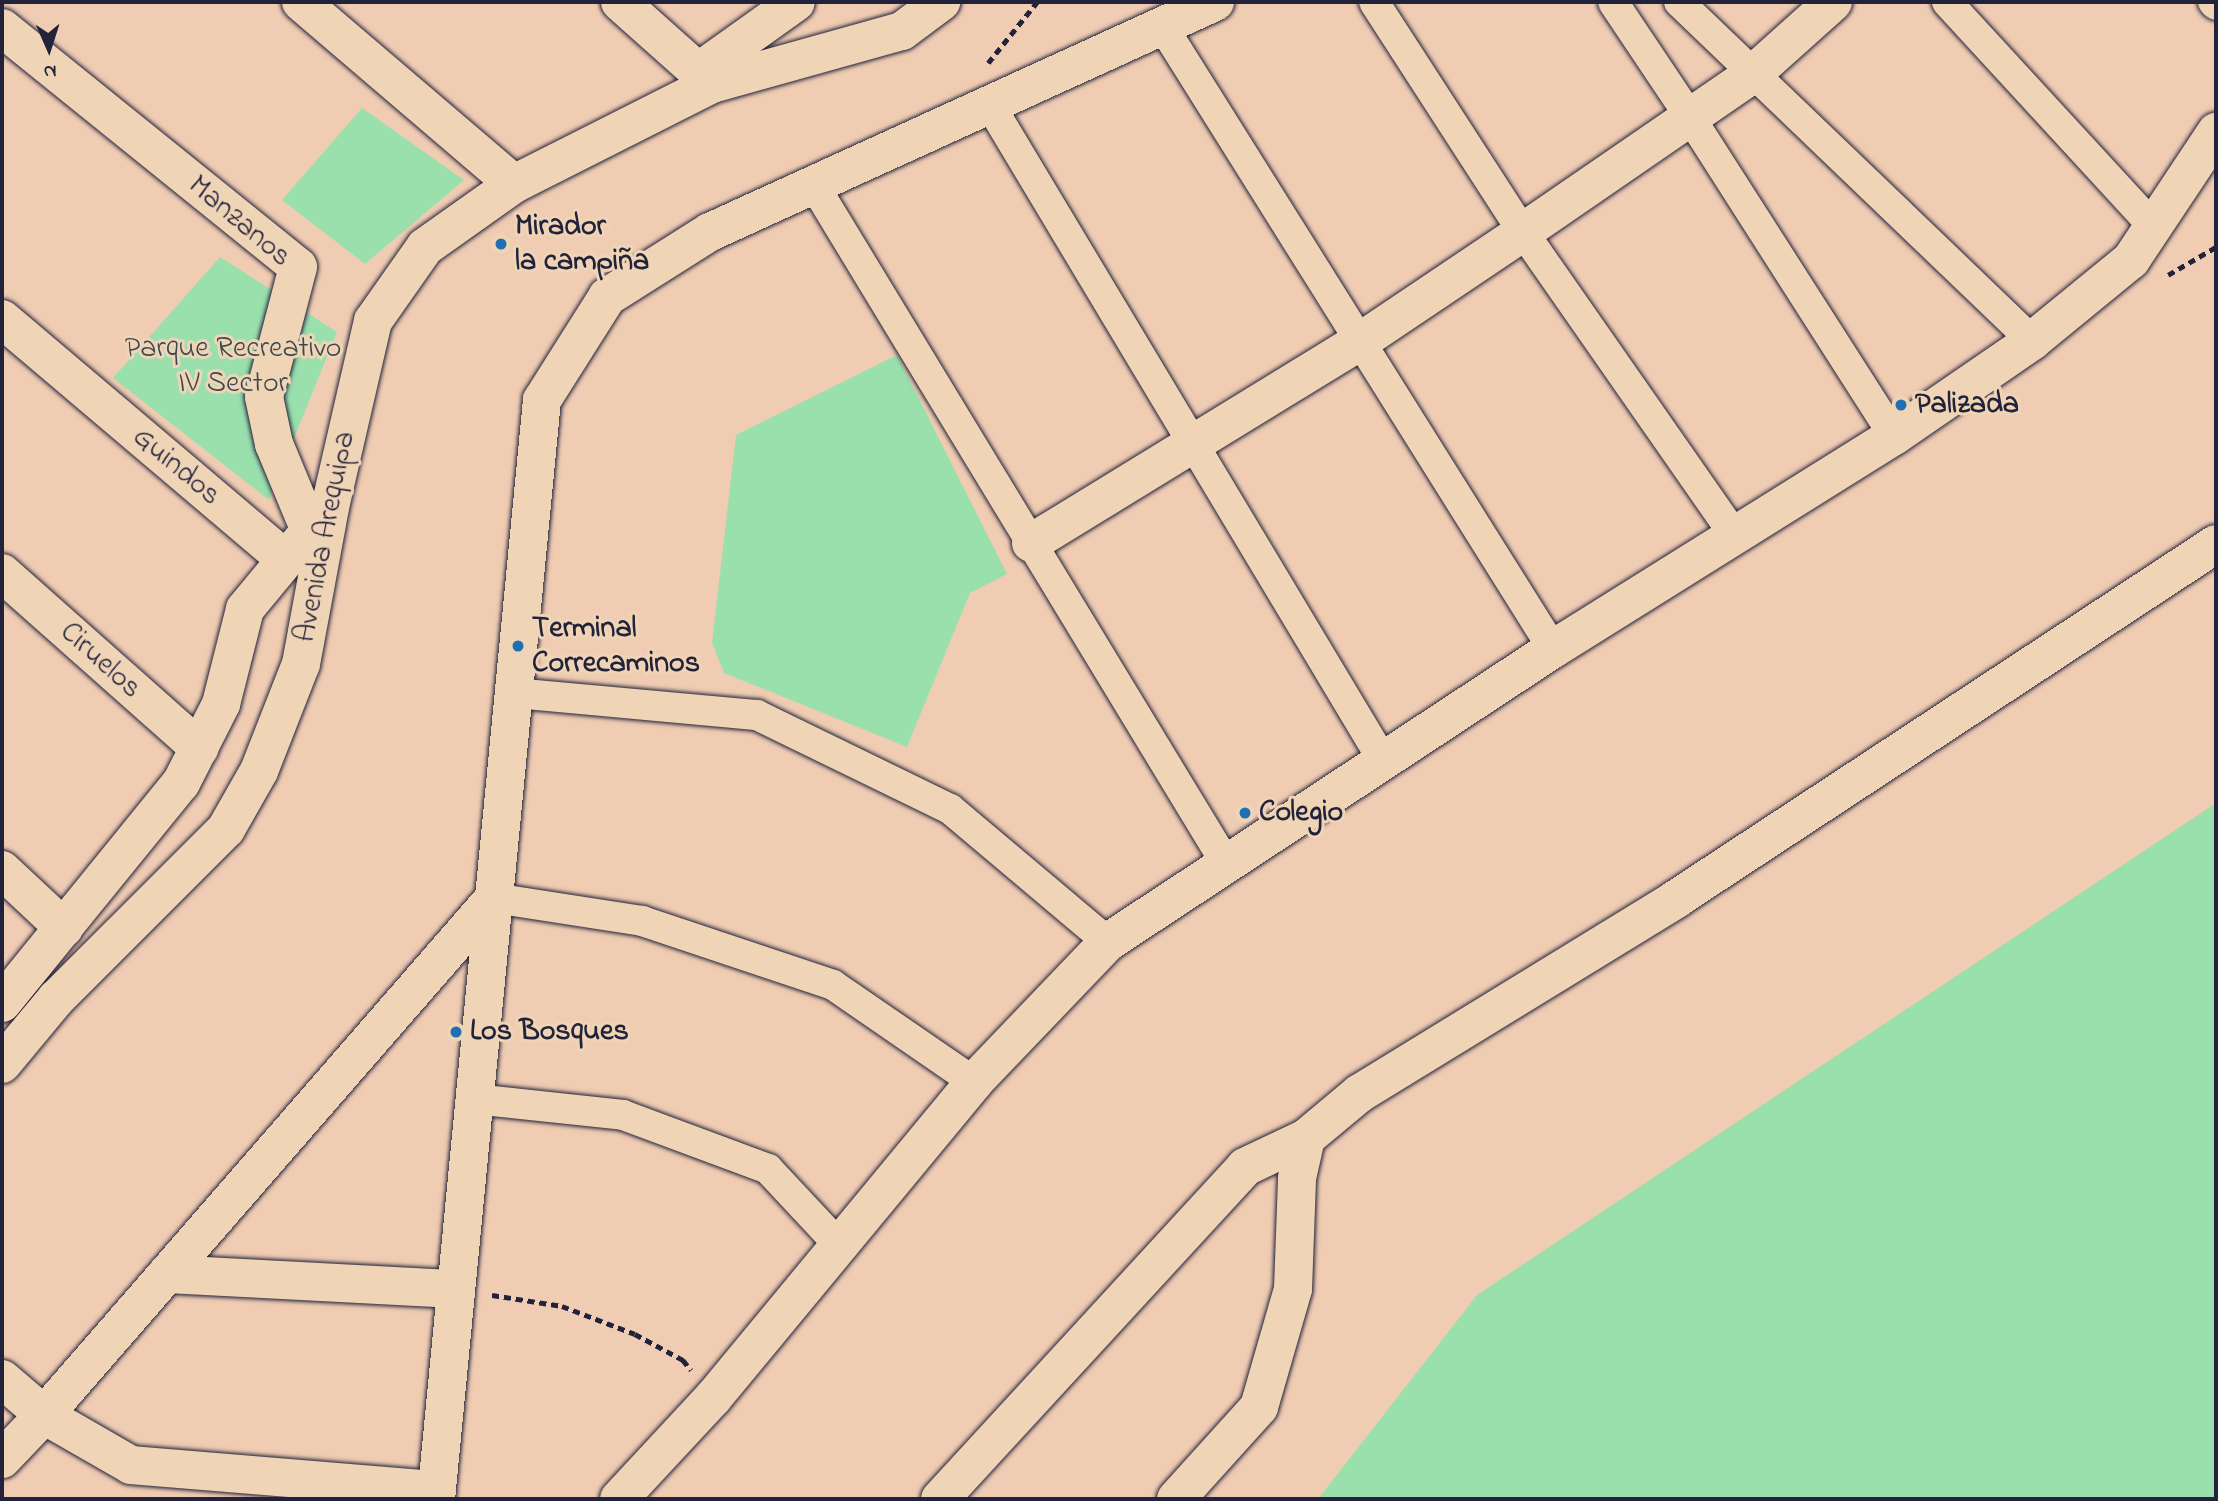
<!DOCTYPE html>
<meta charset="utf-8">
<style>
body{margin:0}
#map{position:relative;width:2218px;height:1501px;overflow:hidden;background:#f0ccb3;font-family:"Indie Flower",sans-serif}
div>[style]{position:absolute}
.green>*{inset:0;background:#9ae0ad}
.path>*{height:4.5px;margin-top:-2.25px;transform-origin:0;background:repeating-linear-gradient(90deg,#22223b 0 7px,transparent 0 12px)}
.roads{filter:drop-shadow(0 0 2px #22223b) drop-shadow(0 0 2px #22223b)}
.pedestrian>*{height:30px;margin:-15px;padding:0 15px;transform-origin:15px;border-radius:15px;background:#efd4b6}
.minor>*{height:38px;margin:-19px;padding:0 19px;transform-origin:19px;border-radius:19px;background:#efd4b6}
.tertiary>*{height:38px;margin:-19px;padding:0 19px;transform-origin:19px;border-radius:19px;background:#efd4b6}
.dots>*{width:19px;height:19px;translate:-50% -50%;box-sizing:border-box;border:4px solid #efd4b6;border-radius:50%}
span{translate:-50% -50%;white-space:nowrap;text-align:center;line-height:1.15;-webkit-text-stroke:6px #efd4b6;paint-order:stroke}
.street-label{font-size:30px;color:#22223b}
.poi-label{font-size:30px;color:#22223b;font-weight:700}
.left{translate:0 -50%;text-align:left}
.park-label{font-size:30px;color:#3a4852}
.frame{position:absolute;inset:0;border:4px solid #22223b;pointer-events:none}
.north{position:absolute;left:14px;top:14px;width:70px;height:70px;-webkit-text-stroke:5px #efd4b6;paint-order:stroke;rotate:177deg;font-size:19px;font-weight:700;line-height:28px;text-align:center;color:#22223b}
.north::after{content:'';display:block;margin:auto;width:24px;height:32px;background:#22223b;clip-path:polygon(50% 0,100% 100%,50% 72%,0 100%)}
</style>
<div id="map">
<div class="green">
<i style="clip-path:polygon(362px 108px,464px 180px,365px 264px,282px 200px)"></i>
<i style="clip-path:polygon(220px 257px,337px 332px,269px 500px,113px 378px)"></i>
<i style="clip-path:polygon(897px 355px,1007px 574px,970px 593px,907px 747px,724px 673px,712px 643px,736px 435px)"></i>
<i style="clip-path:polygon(2216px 803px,2216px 1499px,1318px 1499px,1477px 1295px)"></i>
</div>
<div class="path">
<i style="left:988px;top:63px;width:78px;rotate:-51.2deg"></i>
<i style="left:2168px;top:275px;width:56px;rotate:-30.3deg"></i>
<i style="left:492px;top:1295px;width:71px;rotate:8.9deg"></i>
<i style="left:562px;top:1306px;width:78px;rotate:21deg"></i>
<i style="left:635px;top:1334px;width:55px;rotate:28.4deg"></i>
<i style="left:683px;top:1360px;width:13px;rotate:51deg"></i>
</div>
<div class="roads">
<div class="pedestrian">
<i style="left:1374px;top:2px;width:274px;rotate:57.1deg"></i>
<i style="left:1523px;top:232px;width:371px;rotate:55.1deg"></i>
<i style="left:1613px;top:2px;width:138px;rotate:56.2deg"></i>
<i style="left:1690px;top:117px;width:379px;rotate:57.4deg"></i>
<i style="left:1679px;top:2px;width:489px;rotate:43.8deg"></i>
<i style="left:1947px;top:2px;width:304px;rotate:47.4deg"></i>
<i style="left:2213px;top:2px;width:4px;rotate:45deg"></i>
<i style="left:1163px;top:27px;width:734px;rotate:57.91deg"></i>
<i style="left:990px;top:105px;width:766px;rotate:59.05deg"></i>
<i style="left:814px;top:185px;width:796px;rotate:58.73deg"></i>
<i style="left:514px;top:693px;width:244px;rotate:5.2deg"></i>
<i style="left:757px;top:715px;width:215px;rotate:26deg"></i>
<i style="left:950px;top:809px;width:207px;rotate:40.1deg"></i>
<i style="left:494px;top:898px;width:150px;rotate:8.8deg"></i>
<i style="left:642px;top:921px;width:201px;rotate:18.5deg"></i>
<i style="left:833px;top:985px;width:171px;rotate:34.5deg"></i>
<i style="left:474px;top:1099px;width:150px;rotate:6.1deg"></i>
<i style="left:623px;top:1115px;width:155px;rotate:20.4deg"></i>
<i style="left:768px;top:1169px;width:104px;rotate:46.9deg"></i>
</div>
<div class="minor">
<i style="left:301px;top:2px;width:280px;rotate:40.5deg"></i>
<i style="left:620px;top:2px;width:123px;rotate:41.7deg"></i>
<i style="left:2px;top:28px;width:380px;rotate:38.9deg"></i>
<i style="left:298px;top:267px;width:134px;rotate:104.7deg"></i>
<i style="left:264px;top:397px;width:48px;rotate:78deg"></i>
<i style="left:274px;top:444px;width:94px;rotate:67.5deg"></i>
<i style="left:698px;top:72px;width:120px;rotate:-35.5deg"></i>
<i style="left:2px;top:319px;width:372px;rotate:40.3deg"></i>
<i style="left:1031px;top:543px;width:387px;rotate:-31.5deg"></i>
<i style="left:1361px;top:341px;width:195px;rotate:-33.9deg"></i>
<i style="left:1523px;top:232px;width:280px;rotate:-34.5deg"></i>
<i style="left:1754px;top:73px;width:106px;rotate:-41.9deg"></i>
<i style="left:2px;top:573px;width:264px;rotate:41.6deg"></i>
<i style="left:2px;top:870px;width:85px;rotate:43.1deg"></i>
<i style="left:2px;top:1003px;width:284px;rotate:-50.9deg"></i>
<i style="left:181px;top:783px;width:89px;rotate:-63.1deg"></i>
<i style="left:221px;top:704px;width:98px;rotate:-75.8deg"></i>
<i style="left:245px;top:609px;width:127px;rotate:-50.4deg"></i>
<i style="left:167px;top:1274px;width:289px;rotate:3deg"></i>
<i style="left:2px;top:1379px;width:55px;rotate:40.6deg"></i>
<i style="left:44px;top:1415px;width:100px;rotate:29.9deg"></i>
<i style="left:131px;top:1465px;width:306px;rotate:4.7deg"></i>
<i style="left:2px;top:1459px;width:61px;rotate:-46.3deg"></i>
<i style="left:44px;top:1415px;width:685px;rotate:-48.96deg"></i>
<i style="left:436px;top:1499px;width:1104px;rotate:-84.49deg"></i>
<i style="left:542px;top:400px;width:122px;rotate:-57.7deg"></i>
<i style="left:607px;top:297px;width:122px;rotate:-32.3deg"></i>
<i style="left:710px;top:232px;width:555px;rotate:-24.49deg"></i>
<i style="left:619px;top:1499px;width:138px;rotate:-47.1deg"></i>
<i style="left:713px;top:1398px;width:410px;rotate:-50.4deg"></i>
<i style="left:974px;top:1082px;width:194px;rotate:-46.3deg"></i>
<i style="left:1108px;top:942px;width:533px;rotate:-33.36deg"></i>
<i style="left:1553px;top:649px;width:402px;rotate:-32deg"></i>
<i style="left:1894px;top:436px;width:168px;rotate:-34.5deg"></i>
<i style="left:2032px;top:341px;width:128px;rotate:-39.3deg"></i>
<i style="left:2131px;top:260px;width:154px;rotate:-56.4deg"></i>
<i style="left:940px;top:1499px;width:451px;rotate:-47.4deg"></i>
<i style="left:1245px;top:1167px;width:68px;rotate:-25.4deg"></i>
<i style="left:1176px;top:1499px;width:124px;rotate:-47.9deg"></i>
<i style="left:1259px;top:1407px;width:123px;rotate:-73.9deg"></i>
<i style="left:1293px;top:1289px;width:111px;rotate:-87.9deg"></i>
<i style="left:1297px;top:1178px;width:41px;rotate:-77.3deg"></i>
<i style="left:1306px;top:1138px;width:70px;rotate:-39.8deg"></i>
<i style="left:1360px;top:1093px;width:371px;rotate:-31.5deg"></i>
<i style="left:1676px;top:899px;width:646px;rotate:-33.32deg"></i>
</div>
<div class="tertiary">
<i style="left:2px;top:1064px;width:85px;rotate:-50.3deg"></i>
<i style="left:56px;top:999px;width:240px;rotate:-45deg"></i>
<i style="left:226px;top:829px;width:67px;rotate:-60.4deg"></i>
<i style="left:259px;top:771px;width:115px;rotate:-68.6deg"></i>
<i style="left:301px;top:664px;width:160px;rotate:-79.5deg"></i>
<i style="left:330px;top:507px;width:191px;rotate:-77deg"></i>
<i style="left:373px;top:321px;width:90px;rotate:-54.9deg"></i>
<i style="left:425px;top:247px;width:109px;rotate:-35.3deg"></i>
<i style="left:514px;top:184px;width:222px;rotate:-26.8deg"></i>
<i style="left:712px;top:84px;width:197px;rotate:-15.6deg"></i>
<i style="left:902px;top:31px;width:49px;rotate:-36.6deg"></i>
</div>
</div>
<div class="dots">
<i style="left:501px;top:244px;background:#1f6fb2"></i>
<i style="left:1901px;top:405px;background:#1f6fb2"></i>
<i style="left:518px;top:646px;background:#1f6fb2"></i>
<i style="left:1245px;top:813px;background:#1f6fb2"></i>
<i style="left:456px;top:1032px;background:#1f6fb2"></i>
</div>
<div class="street-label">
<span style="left:239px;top:222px;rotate:40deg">Manzanos</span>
<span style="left:176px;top:467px;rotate:40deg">Guindos</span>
<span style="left:326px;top:537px;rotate:-79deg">Avenida Arequipa</span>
<span style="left:100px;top:661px;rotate:42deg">Ciruelos</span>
</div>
<div class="poi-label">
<span class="left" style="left:515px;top:244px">Mirador<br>la campiña</span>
<span class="left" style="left:1915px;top:405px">Palizada</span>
<span class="left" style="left:532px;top:646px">Terminal<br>Correcaminos</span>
<span class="left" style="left:1259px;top:813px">Colegio</span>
<span class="left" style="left:470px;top:1032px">Los Bosques</span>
</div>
<div class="park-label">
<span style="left:233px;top:366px">Parque Recreativo<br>IV Sector</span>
</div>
<div class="frame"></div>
<div class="north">N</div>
</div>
